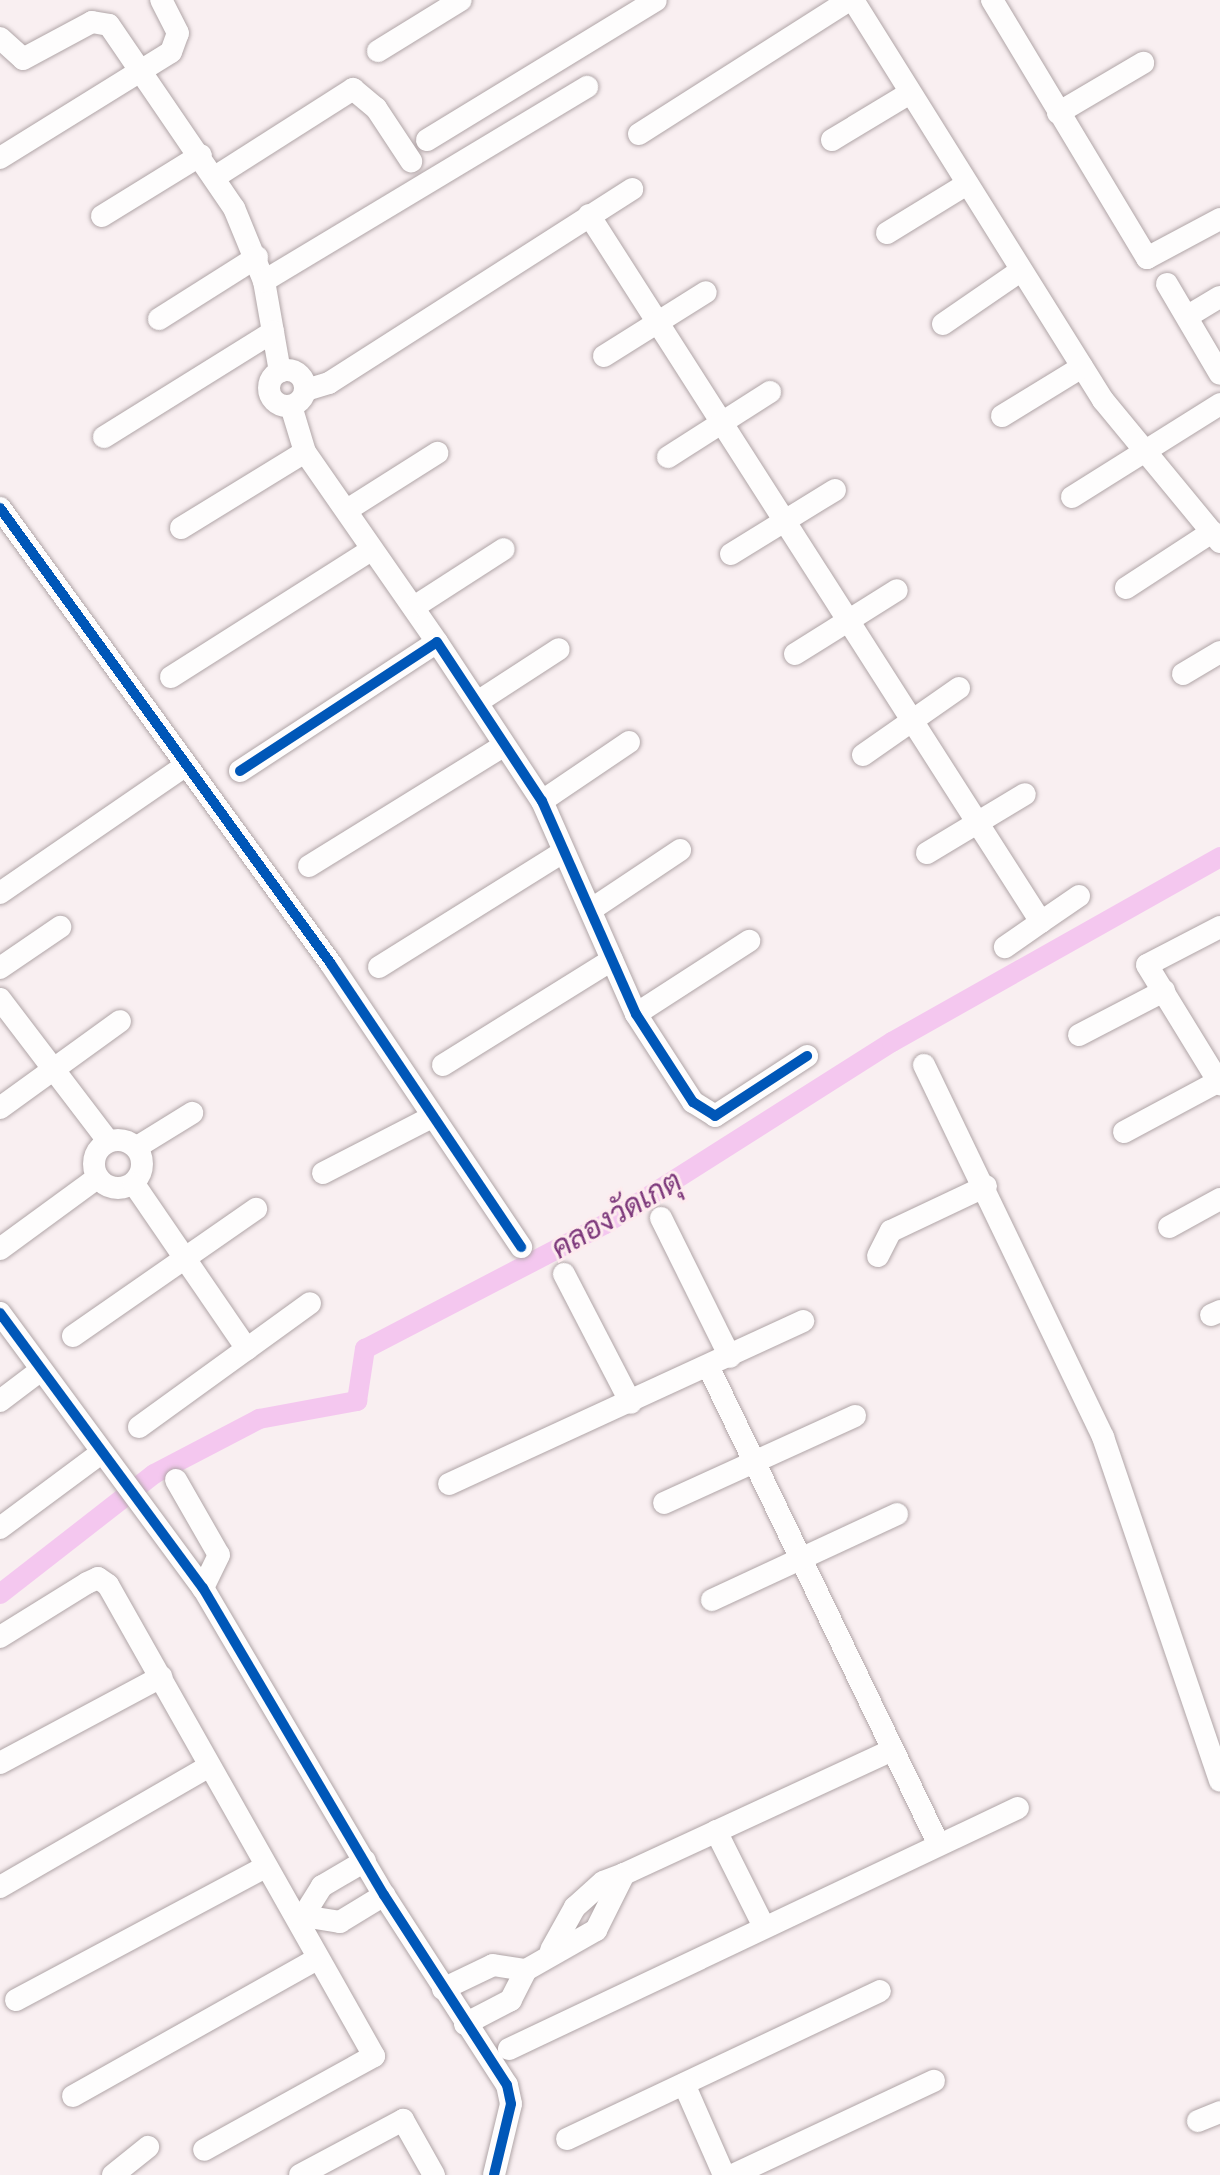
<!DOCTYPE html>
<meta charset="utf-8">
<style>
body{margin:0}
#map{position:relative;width:1220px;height:2175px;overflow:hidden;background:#f9eff1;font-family:"PT Serif",Sarabun,serif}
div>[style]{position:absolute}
.canal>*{height:20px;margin:-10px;padding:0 10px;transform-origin:10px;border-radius:10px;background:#f4c7ef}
.roads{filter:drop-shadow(0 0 2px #b0a5a7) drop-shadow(0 0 2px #b0a5a7)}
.minor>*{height:22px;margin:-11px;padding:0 11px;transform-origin:11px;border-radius:11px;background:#fefdfd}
.minor>.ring{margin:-11px;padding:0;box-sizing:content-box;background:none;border:22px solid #fefdfd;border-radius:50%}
.cycleway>*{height:10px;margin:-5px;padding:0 5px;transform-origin:5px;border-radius:5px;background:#0057b8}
span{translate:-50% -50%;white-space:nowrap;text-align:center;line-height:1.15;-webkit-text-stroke:6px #fdebee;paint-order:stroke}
.water-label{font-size:30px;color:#7d387b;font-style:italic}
</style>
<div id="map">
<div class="canal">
<i style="left:0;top:1594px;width:195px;rotate:-37.9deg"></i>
<i style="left:154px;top:1474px;width:119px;rotate:-27.6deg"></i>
<i style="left:259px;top:1419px;width:100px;rotate:-10.4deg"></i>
<i style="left:357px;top:1401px;width:53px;rotate:-81.3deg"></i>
<i style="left:365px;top:1349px;width:271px;rotate:-27.5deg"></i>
<i style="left:605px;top:1224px;width:340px;rotate:-32.4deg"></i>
<i style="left:892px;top:1042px;width:377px;rotate:-29.4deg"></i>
</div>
<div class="roads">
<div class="minor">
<i style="left:853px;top:0;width:472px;rotate:58deg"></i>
<i style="left:1103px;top:400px;width:184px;rotate:50.5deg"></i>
<i style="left:992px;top:0;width:301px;rotate:59deg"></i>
<i style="left:1147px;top:258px;width:83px;rotate:-28.1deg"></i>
<i style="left:0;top:38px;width:31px;rotate:42deg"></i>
<i style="left:23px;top:59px;width:78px;rotate:-28.2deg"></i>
<i style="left:92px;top:22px;width:17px;rotate:10deg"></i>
<i style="left:109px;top:25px;width:222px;rotate:55.7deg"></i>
<i style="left:234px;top:208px;width:79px;rotate:67.7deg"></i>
<i style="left:264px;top:281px;width:92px;rotate:80deg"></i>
<i style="left:378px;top:51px;width:97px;rotate:-31.6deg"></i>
<i style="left:1058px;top:113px;width:99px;rotate:-30.5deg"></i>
<i style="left:639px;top:134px;width:249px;rotate:-32.5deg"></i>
<i style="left:427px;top:140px;width:268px;rotate:-31.4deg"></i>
<i style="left:832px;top:140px;width:91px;rotate:-31.1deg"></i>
<i style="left:0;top:158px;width:201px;rotate:-31.8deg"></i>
<i style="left:171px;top:52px;width:20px;rotate:-70deg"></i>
<i style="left:178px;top:33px;width:37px;rotate:-117deg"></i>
<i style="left:215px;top:177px;width:164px;rotate:-32.5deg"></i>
<i style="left:353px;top:89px;width:30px;rotate:40deg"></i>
<i style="left:376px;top:108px;width:64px;rotate:56.6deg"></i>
<i style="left:589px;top:215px;width:839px;rotate:57.41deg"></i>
<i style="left:1041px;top:922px;width:44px;rotate:145.2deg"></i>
<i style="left:102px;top:216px;width:116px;rotate:-31.6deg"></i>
<i style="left:887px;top:233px;width:94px;rotate:-31.5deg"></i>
<i style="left:264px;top:281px;width:377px;rotate:-31deg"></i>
<i style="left:1167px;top:284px;width:104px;rotate:59.5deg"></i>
<i style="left:1188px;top:316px;width:37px;rotate:-31deg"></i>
<i style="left:159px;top:319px;width:116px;rotate:-32.3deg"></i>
<i style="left:943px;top:324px;width:93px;rotate:-34.5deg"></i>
<i style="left:604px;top:356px;width:120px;rotate:-32.1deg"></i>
<i class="ring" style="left:269px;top:370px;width:14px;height:14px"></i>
<i style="left:306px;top:390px;width:24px;rotate:-17deg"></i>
<i style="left:329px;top:383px;width:360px;rotate:-32.6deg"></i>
<i style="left:291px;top:406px;width:48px;rotate:73.1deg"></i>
<i style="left:305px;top:452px;width:231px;rotate:55.2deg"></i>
<i style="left:1002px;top:416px;width:94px;rotate:-31.5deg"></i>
<i style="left:104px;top:437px;width:199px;rotate:-31.9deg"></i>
<i style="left:668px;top:457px;width:121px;rotate:-32.5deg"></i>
<i style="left:1072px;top:497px;width:175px;rotate:-32.1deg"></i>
<i style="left:0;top:508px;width:563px;rotate:54.02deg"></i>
<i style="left:331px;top:964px;width:341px;rotate:56.1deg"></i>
<i style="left:347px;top:510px;width:107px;rotate:-32.3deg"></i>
<i style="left:181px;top:528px;width:145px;rotate:-31.5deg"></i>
<i style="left:731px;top:554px;width:122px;rotate:-31.6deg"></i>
<i style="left:1126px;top:588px;width:103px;rotate:-33.1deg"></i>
<i style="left:417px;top:605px;width:103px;rotate:-32.8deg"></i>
<i style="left:795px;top:654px;width:120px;rotate:-32.1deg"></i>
<i style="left:1183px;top:674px;width:43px;rotate:-30.7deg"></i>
<i style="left:171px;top:677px;width:237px;rotate:-32.4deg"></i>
<i style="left:479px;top:701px;width:95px;rotate:-33deg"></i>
<i style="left:863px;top:755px;width:117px;rotate:-34.9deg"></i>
<i style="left:240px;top:771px;width:235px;rotate:-33.2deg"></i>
<i style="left:437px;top:642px;width:191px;rotate:56.6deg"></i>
<i style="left:542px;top:801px;width:233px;rotate:66.2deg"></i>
<i style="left:636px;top:1014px;width:105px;rotate:57.1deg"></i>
<i style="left:693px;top:1102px;width:26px;rotate:32deg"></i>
<i style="left:715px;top:1116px;width:110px;rotate:-33.1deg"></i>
<i style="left:542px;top:801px;width:105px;rotate:-34.1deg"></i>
<i style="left:927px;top:853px;width:114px;rotate:-31deg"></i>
<i style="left:309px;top:866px;width:227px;rotate:-31.7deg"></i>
<i style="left:0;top:893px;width:226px;rotate:-34.5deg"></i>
<i style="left:592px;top:909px;width:106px;rotate:-33.8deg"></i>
<i style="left:1041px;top:922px;width:46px;rotate:-34.4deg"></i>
<i style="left:1220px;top:927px;width:82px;rotate:152.5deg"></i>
<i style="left:1147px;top:965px;width:140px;rotate:58.5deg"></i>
<i style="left:379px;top:967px;width:217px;rotate:-32deg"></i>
<i style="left:0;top:968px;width:73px;rotate:-34.3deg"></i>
<i style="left:0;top:999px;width:178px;rotate:52.7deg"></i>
<i style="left:636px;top:1014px;width:135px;rotate:-32.9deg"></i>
<i style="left:1079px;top:1035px;width:96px;rotate:-27.4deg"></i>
<i style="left:443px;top:1065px;width:199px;rotate:-31.9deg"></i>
<i style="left:924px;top:1065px;width:413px;rotate:64.3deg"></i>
<i style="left:1103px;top:1437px;width:363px;rotate:71.2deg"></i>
<i style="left:0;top:1108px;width:148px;rotate:-35.9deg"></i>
<i style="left:1124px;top:1132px;width:108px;rotate:-28.2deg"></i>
<i class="ring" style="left:94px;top:1140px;width:26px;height:26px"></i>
<i style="left:137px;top:1147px;width:65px;rotate:-31.7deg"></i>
<i style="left:323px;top:1173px;width:123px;rotate:-27.2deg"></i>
<i style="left:134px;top:1184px;width:200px;rotate:55.6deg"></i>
<i style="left:661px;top:1218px;width:155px;rotate:63.6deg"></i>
<i style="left:1169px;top:1227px;width:58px;rotate:-28.8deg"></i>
<i style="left:0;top:1249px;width:120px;rotate:-36.2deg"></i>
<i style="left:878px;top:1256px;width:28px;rotate:-63deg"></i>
<i style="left:891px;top:1231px;width:105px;rotate:-25.3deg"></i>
<i style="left:564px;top:1274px;width:145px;rotate:62.6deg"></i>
<i style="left:0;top:1313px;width:342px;rotate:53.6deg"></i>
<i style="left:203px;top:1588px;width:356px;rotate:59.5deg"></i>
<i style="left:384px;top:1895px;width:226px;rotate:57.1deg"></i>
<i style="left:507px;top:2085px;width:19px;rotate:78deg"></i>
<i style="left:511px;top:2104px;width:73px;rotate:103.5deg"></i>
<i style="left:1211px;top:1315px;width:10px;rotate:-24deg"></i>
<i style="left:73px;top:1336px;width:223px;rotate:-34.8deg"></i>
<i style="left:709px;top:1368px;width:527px;rotate:64.26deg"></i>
<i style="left:0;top:1401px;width:41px;rotate:-37.1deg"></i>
<i style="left:139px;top:1427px;width:211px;rotate:-35.9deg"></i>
<i style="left:176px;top:1480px;width:86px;rotate:60.2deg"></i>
<i style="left:219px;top:1555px;width:37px;rotate:116deg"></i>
<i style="left:449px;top:1484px;width:390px;rotate:-24.7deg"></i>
<i style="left:664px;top:1503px;width:210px;rotate:-24.5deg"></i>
<i style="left:0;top:1528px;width:116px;rotate:-36.6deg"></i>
<i style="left:712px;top:1600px;width:204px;rotate:-24.9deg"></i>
<i style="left:0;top:1637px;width:102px;rotate:-31.8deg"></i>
<i style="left:87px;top:1583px;width:12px;rotate:-24deg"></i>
<i style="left:98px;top:1578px;width:12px;rotate:35deg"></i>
<i style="left:108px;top:1585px;width:541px;rotate:60.54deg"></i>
<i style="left:374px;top:2056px;width:194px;rotate:151.1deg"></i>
<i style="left:0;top:1763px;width:183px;rotate:-28.1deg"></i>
<i style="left:716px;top:1831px;width:107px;rotate:63.4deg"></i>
<i style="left:365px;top:1861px;width:50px;rotate:149.8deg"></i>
<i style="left:322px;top:1886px;width:36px;rotate:122deg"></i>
<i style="left:303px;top:1916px;width:37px;rotate:9deg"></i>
<i style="left:340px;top:1922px;width:52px;rotate:-31.5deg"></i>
<i style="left:624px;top:1874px;width:295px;rotate:-24.8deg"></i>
<i style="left:0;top:1887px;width:242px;rotate:-30deg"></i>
<i style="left:526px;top:1970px;width:81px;rotate:-29.7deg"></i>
<i style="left:596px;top:1930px;width:63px;rotate:-63.4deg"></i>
<i style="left:624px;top:1874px;width:22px;rotate:159deg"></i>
<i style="left:603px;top:1882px;width:38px;rotate:138deg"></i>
<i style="left:575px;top:1907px;width:49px;rotate:119.2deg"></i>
<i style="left:443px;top:1989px;width:55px;rotate:-25.6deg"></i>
<i style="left:493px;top:1965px;width:33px;rotate:9deg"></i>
<i style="left:526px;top:1970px;width:34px;rotate:117deg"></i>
<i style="left:511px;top:2000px;width:52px;rotate:152.4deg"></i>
<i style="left:16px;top:2000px;width:282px;rotate:-28.1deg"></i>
<i style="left:509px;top:2049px;width:563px;rotate:-25.34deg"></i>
<i style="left:684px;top:2084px;width:99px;rotate:66.3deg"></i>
<i style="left:73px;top:2096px;width:278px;rotate:-29.3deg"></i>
<i style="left:1198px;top:2121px;width:24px;rotate:-22deg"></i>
<i style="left:567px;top:2139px;width:346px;rotate:-25.3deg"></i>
<i style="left:113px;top:2175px;width:45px;rotate:-38.7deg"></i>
<i style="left:300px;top:2175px;width:117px;rotate:-28.1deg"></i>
<i style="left:403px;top:2120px;width:63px;rotate:60.6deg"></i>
<i style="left:733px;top:2175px;width:222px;rotate:-25.1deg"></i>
</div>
</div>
<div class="cycleway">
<i style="left:0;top:508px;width:563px;rotate:54.02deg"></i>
<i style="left:331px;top:964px;width:341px;rotate:56.1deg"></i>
<i style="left:240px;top:771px;width:235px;rotate:-33.2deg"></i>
<i style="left:437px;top:642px;width:191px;rotate:56.6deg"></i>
<i style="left:542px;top:801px;width:233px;rotate:66.2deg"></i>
<i style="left:636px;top:1014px;width:105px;rotate:57.1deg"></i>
<i style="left:693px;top:1102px;width:26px;rotate:32deg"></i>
<i style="left:715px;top:1116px;width:110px;rotate:-33.1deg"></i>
<i style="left:0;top:1313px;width:342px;rotate:53.6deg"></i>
<i style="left:203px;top:1588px;width:356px;rotate:59.5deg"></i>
<i style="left:384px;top:1895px;width:226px;rotate:57.1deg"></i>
<i style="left:507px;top:2085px;width:19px;rotate:78deg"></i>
<i style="left:511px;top:2104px;width:73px;rotate:103.5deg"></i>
</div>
<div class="water-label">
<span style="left:616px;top:1214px;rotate:-30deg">คลองวัดเกตุ</span>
</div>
</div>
